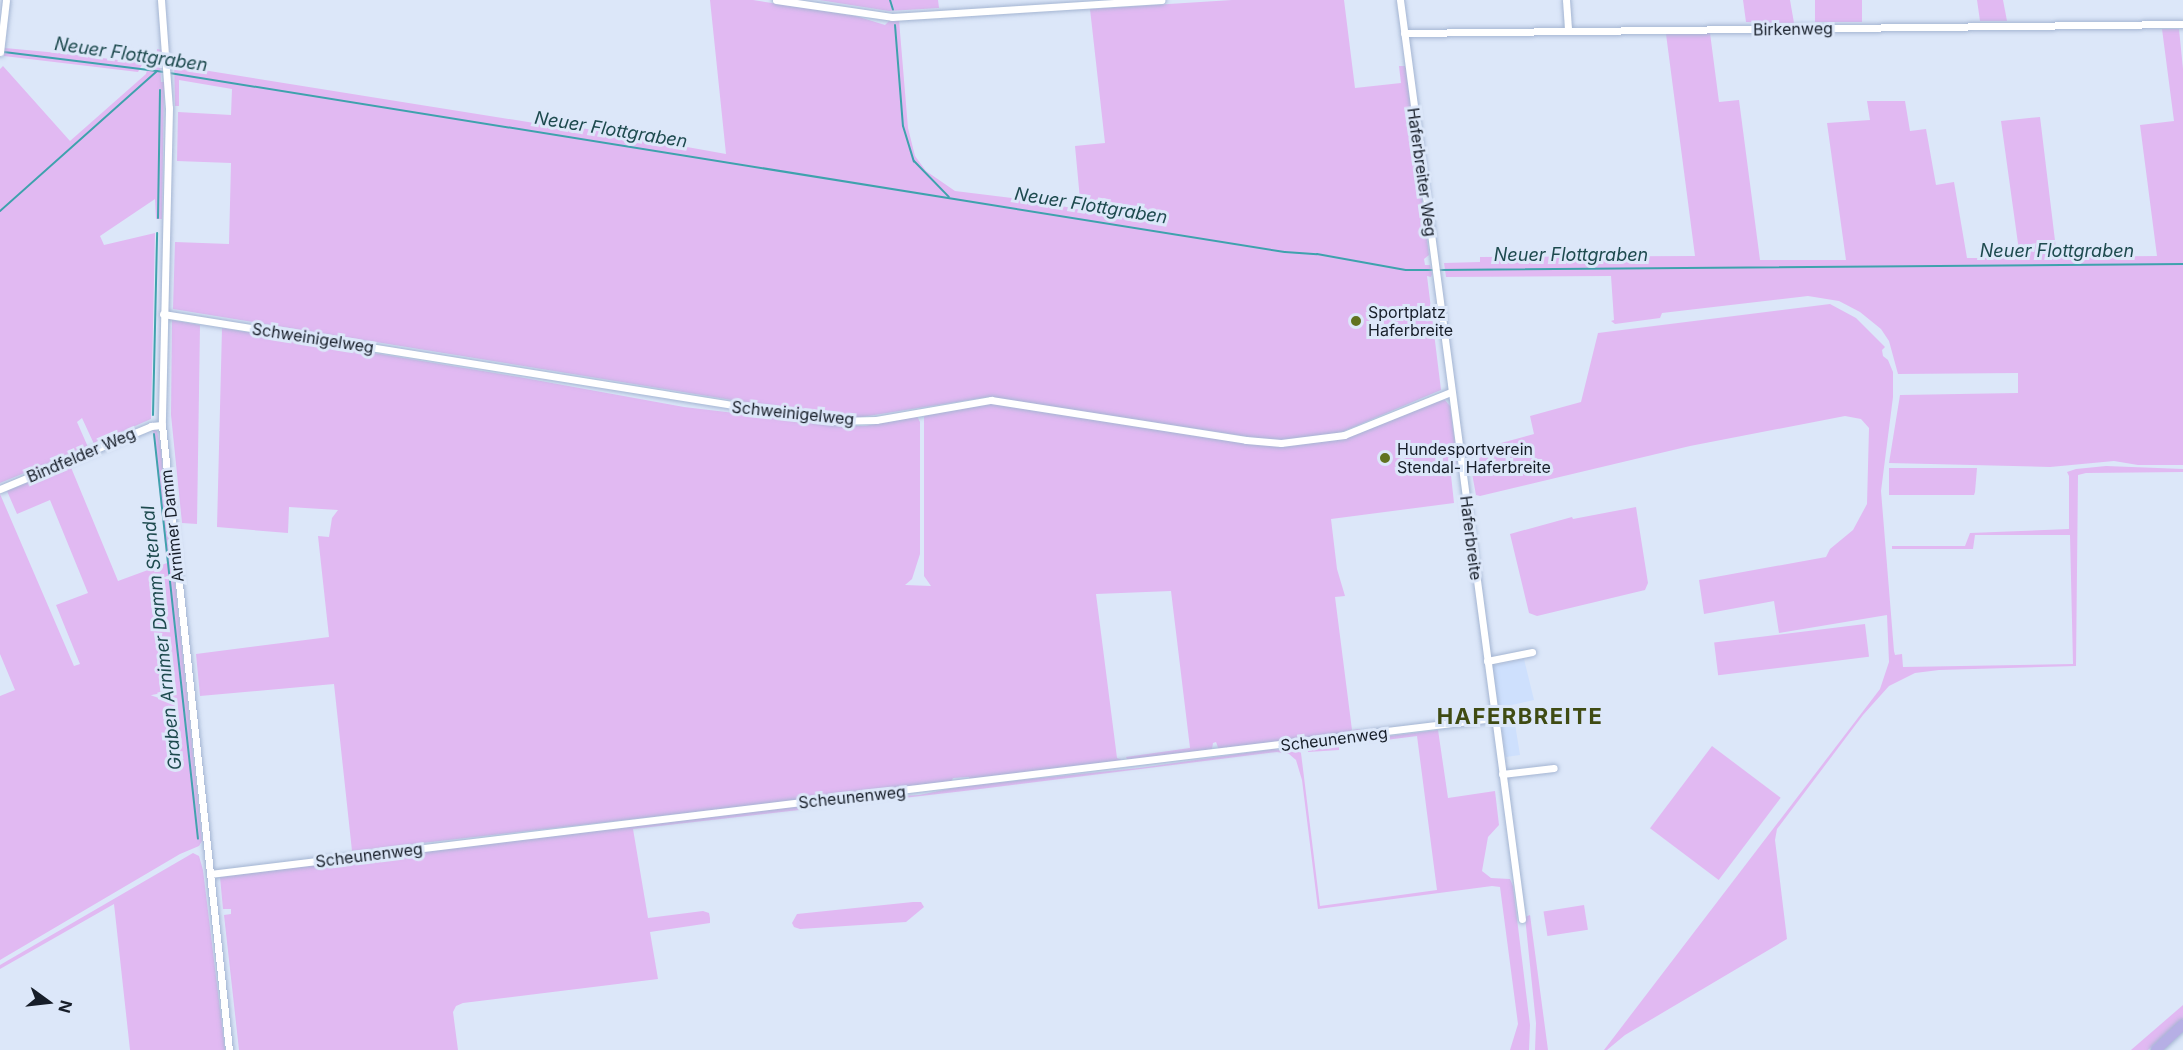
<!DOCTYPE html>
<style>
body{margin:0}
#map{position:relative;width:2183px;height:1050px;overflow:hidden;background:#dce7f9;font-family:Inter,sans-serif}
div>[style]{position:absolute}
.built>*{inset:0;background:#cee0fd}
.green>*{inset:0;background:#e1b9f2;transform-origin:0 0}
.stream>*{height:2px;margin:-1px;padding:0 1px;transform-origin:1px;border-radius:1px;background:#3ea2ad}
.roads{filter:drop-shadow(0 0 2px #a4b5d2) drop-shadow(0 0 2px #a4b5d2)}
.minor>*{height:7px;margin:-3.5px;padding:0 3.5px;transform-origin:3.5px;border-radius:3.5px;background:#fff}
.primary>*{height:10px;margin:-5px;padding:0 5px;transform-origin:5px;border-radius:5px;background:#b6afe5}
.dots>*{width:16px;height:16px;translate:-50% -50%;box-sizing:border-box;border:3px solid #dce7f9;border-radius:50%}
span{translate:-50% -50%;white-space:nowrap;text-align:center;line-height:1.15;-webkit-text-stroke:6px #dce7f9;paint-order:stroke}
.street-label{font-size:16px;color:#171e29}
.poi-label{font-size:16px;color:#171e29}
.left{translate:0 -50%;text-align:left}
.water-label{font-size:18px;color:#1d4a4e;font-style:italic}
.district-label{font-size:22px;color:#3f4b13;font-weight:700;letter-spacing:1.5px}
.north{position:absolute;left:18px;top:972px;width:60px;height:60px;-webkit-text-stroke:4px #dce7f9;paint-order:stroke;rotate:105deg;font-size:16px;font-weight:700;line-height:24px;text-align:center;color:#171e29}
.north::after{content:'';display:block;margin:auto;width:21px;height:27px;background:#171e29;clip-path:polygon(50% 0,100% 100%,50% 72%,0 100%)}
</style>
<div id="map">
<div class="built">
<i style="clip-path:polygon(1524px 659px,1534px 700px,1512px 705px,1520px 755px,1506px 757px,1492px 666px)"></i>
</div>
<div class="green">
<i style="clip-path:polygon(710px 0,753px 0,856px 16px,885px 25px,889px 21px,899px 20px,908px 128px,915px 156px,926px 171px,955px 191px,1037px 201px,1081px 210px,1075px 146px,1105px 143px,1090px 9px,1232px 0,1344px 0,1355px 88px,1401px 83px,1399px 66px,1405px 66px,1406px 69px,1429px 255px,1424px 259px,1425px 265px,1430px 265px,1432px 274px,1431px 277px,1427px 276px,1441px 390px,1337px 434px,1275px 441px,988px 397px,849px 419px,173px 309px,175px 242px,229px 244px,231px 163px,177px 161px,178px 112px,231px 115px,232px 89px,179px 80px,179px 106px,175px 106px,174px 60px,177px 60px,178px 66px,559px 127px,559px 124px,726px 154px)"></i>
<i style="clip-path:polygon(819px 0,938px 0,939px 8px,889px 11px)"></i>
<i style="clip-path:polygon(1743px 0,1790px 0,1794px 23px,1746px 22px)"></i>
<i style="left:1815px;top:0;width:47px;height:22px"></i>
<i style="clip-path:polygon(1977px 0,2003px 0,2007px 21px,1980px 21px)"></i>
<i style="clip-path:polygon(2162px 29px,2179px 29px,2183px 69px,2183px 465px,2138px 465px,2114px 461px,2050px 467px,1889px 463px,1900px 395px,2018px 393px,2018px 373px,1898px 374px,1889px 341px,1881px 329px,1860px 312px,1839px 301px,1808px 296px,1662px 313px,1660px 318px,1615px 324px,1611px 321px,1614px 320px,1611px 276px,1446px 277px,1444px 263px,1480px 262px,1480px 257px,1695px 256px,1666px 34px,1710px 33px,1719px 102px,1739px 100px,1760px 260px,1846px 260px,1827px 123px,1870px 120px,1867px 101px,1905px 101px,1910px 131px,1926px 129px,1936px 185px,1954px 182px,1967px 258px,2020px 258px,2001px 121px,2040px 117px,2057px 257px,2157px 256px,2140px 125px,2174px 121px)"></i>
<i style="clip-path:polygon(5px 48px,69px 54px,143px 63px,138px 72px,4px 56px)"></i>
<i style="clip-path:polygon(157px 49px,162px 50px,163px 59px,160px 60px,161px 82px,164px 82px,162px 219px,156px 219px,155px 199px,100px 236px,104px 245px,155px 233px,151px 419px,94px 444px,82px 418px,77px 422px,88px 447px,0 483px,0 69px,3px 66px,70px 141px,146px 74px,148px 66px,156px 65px)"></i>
<i style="clip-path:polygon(1830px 304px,1856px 318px,1885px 347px,1882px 350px,1883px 356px,1888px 360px,1893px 372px,1893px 397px,1881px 491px,1894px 651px,1895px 655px,1902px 654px,1903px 667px,2073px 664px,2070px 535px,1975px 535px,1973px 549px,1892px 549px,1892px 546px,1965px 546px,1970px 533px,2069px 529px,2069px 476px,2067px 472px,2076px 469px,2106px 466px,2183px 469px,2183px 472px,2086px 473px,2078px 475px,2076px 666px,1939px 670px,1915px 673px,1889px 686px,1863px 715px,1777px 829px,1775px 840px,1787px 939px,1625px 1035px,1607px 1050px,1604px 1050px,1880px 689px,1889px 662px,1887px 615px,1779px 633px,1774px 601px,1704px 614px,1699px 580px,1826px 557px,1830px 549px,1853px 530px,1867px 504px,1869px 428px,1861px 419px,1845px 416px,1690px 446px,1480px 496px,1476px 495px,1468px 452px,1534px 434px,1530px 416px,1581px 402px,1598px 333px)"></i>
<i style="clip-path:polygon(172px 320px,200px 325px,197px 524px,182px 523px,171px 415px)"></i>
<i style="clip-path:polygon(222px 328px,519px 377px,684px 407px,844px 426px,865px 426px,917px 416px,920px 422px,920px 554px,912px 579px,905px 585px,931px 586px,924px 576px,924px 417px,926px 414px,994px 403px,1273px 446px,1345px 437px,1426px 403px,1445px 400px,1450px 406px,1457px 459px,1456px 465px,1450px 466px,1454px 503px,1331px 519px,1337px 569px,1345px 596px,1335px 597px,1352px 730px,1360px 729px,1360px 732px,1219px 750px,1216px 742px,1213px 743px,1212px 749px,1128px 761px,1126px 757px,1190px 748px,1171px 591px,1096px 594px,1117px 758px,1122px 760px,970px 781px,969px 777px,953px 778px,951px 783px,352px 851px,334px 684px,200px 696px,196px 654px,329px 637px,318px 536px,329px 537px,332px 518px,338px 510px,289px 507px,288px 533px,217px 527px)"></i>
<i style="clip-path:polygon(153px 429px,157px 431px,161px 451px,202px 841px,199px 846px,180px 854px,0 960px,0 696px,15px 690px,0 654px,0 494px,74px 666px,80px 664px,56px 605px,88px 593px,50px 500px,17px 514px,7px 491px,70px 465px,118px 581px,167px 563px)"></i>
<i style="clip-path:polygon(1889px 468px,1977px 468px,1975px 492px,1974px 495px,1889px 495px)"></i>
<i style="clip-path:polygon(1636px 507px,1648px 583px,1645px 590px,1537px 616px,1529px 613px,1510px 534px,1572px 517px,1573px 519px)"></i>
<i style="left:1865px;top:624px;width:33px;height:152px;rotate:83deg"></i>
<i style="clip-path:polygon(1438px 730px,1448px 798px,1495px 791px,1499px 825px,1488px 837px,1482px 871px,1491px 878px,1510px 879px,1513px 886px,1530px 1025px,1529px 1050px,1510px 1050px,1518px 1024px,1500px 887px,1492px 886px,1318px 909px,1302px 780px,1296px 760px,1289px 754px,1277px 752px,964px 791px,633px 829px,648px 918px,703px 911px,709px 913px,710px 918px,710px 923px,650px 932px,658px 979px,463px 1003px,456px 1006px,453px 1012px,458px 1050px,239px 1050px,224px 915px,231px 914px,231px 909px,223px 909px,220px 877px,850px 799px,919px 795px,963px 786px,1139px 768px,1273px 749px,1294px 752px,1296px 748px,1301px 753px,1320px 906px,1437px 890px,1417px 736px,1339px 746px,1339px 750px,1308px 752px,1309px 746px)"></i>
<i style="left:1712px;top:746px;width:86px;height:103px;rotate:37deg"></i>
<i style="clip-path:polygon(193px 853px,199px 856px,203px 870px,225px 1050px,130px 1050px,114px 904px,0 969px,0 965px)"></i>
<i style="clip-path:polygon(913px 902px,921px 902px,924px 907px,906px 922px,800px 929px,794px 927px,792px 923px,797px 914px)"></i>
<i style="left:1584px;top:905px;width:25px;height:41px;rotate:81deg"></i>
<i style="clip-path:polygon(1530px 915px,1548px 1050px,1535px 1050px,1536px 1023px,1525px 917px)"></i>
<i style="clip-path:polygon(2183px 1005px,2183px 1019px,2148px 1050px,2131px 1050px)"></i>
</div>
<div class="stream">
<i style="left:890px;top:0;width:10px;rotate:73deg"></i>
<i style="left:895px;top:25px;width:101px;rotate:85.5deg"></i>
<i style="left:903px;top:126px;width:37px;rotate:73deg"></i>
<i style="left:914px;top:161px;width:50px;rotate:45.8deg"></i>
<i style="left:4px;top:52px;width:154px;rotate:7.1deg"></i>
<i style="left:157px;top:71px;width:1142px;rotate:9.12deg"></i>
<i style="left:1285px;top:252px;width:32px;rotate:4deg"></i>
<i style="left:1317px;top:254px;width:90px;rotate:10.2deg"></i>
<i style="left:1406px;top:270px;width:27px"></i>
<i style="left:0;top:211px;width:210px;rotate:-41.7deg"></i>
<i style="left:158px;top:218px;width:128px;rotate:-89.1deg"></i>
<i style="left:1439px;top:270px;width:744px;rotate:-0.46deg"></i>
<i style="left:153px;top:415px;width:182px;rotate:-88.7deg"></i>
<i style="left:154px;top:434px;width:407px;rotate:83.8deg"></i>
</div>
<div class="roads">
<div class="minor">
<i style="left:161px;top:0;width:108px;rotate:85.8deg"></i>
<i style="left:169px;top:108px;width:317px;rotate:91.3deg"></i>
<i style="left:162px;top:425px;width:629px;rotate:83.88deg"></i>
<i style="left:776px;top:0;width:117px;rotate:8.3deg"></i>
<i style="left:892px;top:17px;width:270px;rotate:-3.6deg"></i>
<i style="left:1400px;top:0;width:927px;rotate:82.44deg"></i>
<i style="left:1566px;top:0;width:30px;rotate:86deg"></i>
<i style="left:1404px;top:33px;width:779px;rotate:-0.66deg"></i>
<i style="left:0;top:52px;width:52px;rotate:-83.4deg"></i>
<i style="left:163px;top:314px;width:678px;rotate:9.07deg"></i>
<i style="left:833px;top:421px;width:43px;rotate:-1.3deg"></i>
<i style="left:876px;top:420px;width:117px;rotate:-9.9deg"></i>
<i style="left:991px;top:400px;width:258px;rotate:8.9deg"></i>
<i style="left:1246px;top:440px;width:35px;rotate:5deg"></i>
<i style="left:1281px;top:443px;width:64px;rotate:-7.2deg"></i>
<i style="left:1344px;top:435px;width:115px;rotate:-21.9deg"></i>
<i style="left:0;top:489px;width:164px;rotate:-22.6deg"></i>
<i style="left:151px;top:426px;width:11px;rotate:-5deg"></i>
<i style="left:1487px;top:661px;width:46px;rotate:-11.3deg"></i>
<i style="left:1502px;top:774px;width:52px;rotate:-6.6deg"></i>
<i style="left:210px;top:874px;width:1293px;rotate:-6.93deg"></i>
</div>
<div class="primary">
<i style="left:2156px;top:1050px;width:37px;rotate:-43deg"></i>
</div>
</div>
<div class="dots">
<i style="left:1356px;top:321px;background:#617220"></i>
<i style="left:1385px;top:458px;background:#617220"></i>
</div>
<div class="street-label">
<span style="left:1793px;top:29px;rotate:-1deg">Birkenweg</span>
<span style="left:1422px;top:172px;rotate:82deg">Haferbreiter Weg</span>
<span style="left:313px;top:338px;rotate:9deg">Schweinigelweg</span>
<span style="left:793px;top:413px;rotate:6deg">Schweinigelweg</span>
<span style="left:81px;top:455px;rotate:-23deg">Bindfelder Weg</span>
<span style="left:172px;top:526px;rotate:-96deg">Arnimer Damm</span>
<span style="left:1471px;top:538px;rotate:83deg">Haferbreite</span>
<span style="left:1334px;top:739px;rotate:-7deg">Scheunenweg</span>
<span style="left:852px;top:797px;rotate:-6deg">Scheunenweg</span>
<span style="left:369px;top:855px;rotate:-7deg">Scheunenweg</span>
</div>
<div class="poi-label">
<span class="left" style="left:1368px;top:321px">Sportplatz<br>Haferbreite</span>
<span class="left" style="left:1397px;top:458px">Hundesportverein<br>Stendal- Haferbreite</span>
</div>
<div class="water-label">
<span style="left:131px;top:55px;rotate:8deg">Neuer Flottgraben</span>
<span style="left:611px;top:130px;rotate:9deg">Neuer Flottgraben</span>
<span style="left:1091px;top:206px;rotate:9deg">Neuer Flottgraben</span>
<span style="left:2057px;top:251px">Neuer Flottgraben</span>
<span style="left:1571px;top:255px">Neuer Flottgraben</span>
<span style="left:162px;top:638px;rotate:-96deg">Graben Arnimer Damm Stendal</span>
</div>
<div class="district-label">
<span style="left:1520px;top:717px">HAFERBREITE</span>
</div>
<div class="north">N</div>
</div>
